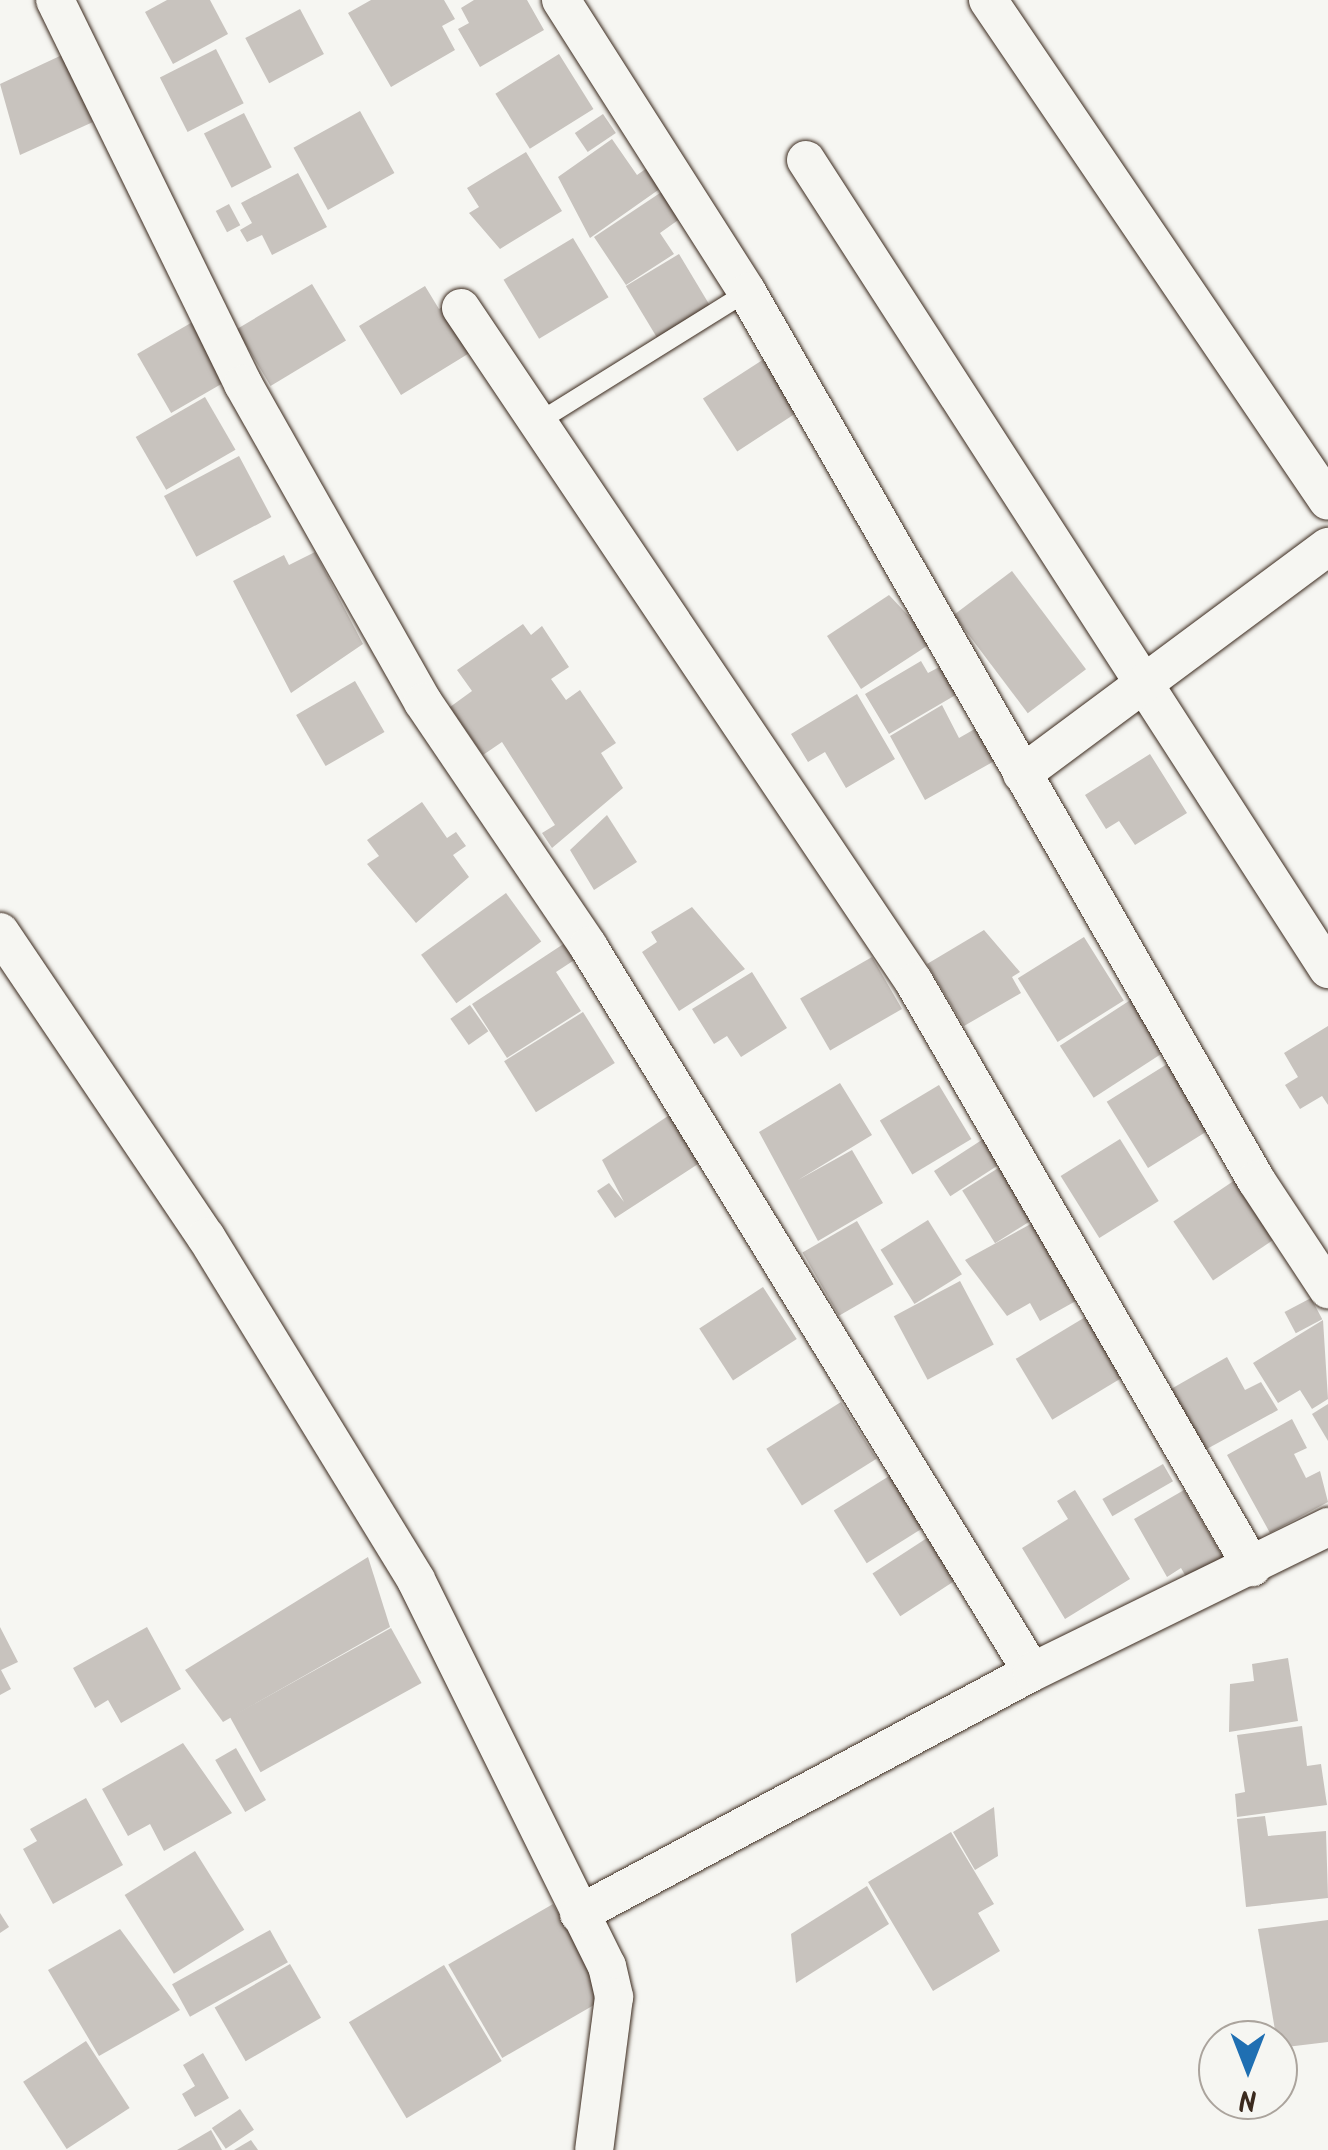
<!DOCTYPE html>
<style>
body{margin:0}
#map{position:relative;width:1328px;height:2150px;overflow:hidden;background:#f6f6f2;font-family:Kalam,sans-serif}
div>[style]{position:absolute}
.building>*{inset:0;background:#c8c3be;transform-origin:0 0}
.roads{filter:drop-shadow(0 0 2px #3b2a1e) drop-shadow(0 0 2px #3b2a1e)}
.service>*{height:18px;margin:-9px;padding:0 9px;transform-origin:9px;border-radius:9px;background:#f6f6f2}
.minor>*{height:38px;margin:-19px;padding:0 19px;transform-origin:19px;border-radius:19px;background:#f6f6f2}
span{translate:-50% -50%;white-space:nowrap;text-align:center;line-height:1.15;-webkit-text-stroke:8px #f6f6f2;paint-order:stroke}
.north{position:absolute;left:1198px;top:2020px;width:100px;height:100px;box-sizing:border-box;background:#f6f6f2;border:2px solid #aba49d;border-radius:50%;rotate:180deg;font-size:28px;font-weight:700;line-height:40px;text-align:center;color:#3b2a1e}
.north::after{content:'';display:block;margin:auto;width:35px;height:45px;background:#1f6fb2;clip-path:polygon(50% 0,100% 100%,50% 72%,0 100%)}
</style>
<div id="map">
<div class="building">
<i style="clip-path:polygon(167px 0,210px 0,228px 34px,173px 64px,145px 12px)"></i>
<i style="clip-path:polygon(371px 0,444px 0,455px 19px,442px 26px,455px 50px,391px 87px,348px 13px)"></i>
<i style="clip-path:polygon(474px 0,527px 0,544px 30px,480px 67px,458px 29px,469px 23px,461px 8px)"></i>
<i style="left:300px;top:9px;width:51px;height:62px;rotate:62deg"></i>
<i style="left:216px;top:49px;width:61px;height:63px;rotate:63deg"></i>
<i style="left:559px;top:54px;width:65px;height:75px;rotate:58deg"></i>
<i style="clip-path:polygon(62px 55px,93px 122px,20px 155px,0 84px)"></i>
<i style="left:360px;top:111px;width:71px;height:76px;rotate:61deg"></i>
<i style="left:244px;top:113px;width:61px;height:45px;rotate:63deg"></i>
<i style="left:603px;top:114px;width:23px;height:34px;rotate:56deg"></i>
<i style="clip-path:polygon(612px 139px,637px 175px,647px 168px,661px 188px,590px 238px,558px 177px)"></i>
<i style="clip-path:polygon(526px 152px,562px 211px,500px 249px,469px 213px,479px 207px,467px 188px)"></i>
<i style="clip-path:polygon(298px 173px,327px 227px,272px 255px,262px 235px,247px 242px,240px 230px,252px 223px,241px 203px)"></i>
<i style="clip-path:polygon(663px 191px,681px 218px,660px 233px,674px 254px,626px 285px,594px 237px)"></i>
<i style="left:229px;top:204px;width:24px;height:15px;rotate:62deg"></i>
<i style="left:573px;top:238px;width:69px;height:81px;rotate:59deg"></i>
<i style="left:679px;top:254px;width:60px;height:62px;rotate:59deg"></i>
<i style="left:312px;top:284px;width:66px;height:88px;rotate:59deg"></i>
<i style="clip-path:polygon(425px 286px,439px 309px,448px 303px,476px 349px,401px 395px,359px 326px)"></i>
<i style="left:196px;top:320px;width:68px;height:68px;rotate:60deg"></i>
<i style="left:770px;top:355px;width:63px;height:80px;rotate:57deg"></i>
<i style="left:205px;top:397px;width:61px;height:80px;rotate:60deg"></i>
<i style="left:239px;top:456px;width:69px;height:85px;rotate:62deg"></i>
<i style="clip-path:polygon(315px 552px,363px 644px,291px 693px,233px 581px,284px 555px,289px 565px)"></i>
<i style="left:1012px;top:571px;width:123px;height:73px;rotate:53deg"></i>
<i style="clip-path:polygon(889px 595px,933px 642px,861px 689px,827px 636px)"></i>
<i style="clip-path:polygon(523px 624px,531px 635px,542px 626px,569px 667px,551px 679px,566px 700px,580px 690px,616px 743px,601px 753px,623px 788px,552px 848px,542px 833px,555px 825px,502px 742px,483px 755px,450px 707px,472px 691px,457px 670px)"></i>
<i style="clip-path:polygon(921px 661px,928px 673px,943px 665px,959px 693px,889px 734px,865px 694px)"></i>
<i style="left:355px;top:681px;width:59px;height:68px;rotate:60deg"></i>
<i style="clip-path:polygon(857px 694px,895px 759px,846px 788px,825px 752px,808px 762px,791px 734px)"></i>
<i style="clip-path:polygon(942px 705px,959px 738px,980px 726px,998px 759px,925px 800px,890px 736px)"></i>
<i style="clip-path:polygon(1150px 754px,1187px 813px,1135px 845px,1119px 821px,1106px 829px,1085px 795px)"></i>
<i style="clip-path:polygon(422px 802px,447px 838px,456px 832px,466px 846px,453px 855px,469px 877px,416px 923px,367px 864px,379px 856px,367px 840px)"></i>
<i style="clip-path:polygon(607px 815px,637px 862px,594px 890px,570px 850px)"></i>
<i style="left:506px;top:893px;width:60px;height:105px;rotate:54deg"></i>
<i style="clip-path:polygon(692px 907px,745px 969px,679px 1011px,642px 952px,657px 942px,651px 932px)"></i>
<i style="clip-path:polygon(984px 930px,1020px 972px,1012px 977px,1021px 993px,964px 1026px,927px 964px)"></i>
<i style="left:1084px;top:937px;width:75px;height:78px;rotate:58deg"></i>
<i style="clip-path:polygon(568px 941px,579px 957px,556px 972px,581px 1011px,507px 1058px,472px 1004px)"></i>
<i style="left:872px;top:957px;width:60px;height:83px;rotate:60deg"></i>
<i style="clip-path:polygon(752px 972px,787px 1028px,741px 1057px,727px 1036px,714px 1044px,692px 1009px)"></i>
<i style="left:1132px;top:999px;width:62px;height:86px;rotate:57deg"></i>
<i style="left:470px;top:1005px;width:32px;height:24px;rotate:55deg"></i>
<i style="left:583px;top:1012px;width:60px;height:93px;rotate:58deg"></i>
<i style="clip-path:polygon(1328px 1026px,1328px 1105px,1322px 1096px,1300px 1109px,1285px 1085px,1298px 1077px,1284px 1053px)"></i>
<i style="left:1172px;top:1061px;width:78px;height:77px;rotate:58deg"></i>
<i style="clip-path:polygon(840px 1083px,872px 1135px,798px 1180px,852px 1150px,883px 1203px,818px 1241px,759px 1132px)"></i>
<i style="left:939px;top:1085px;width:63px;height:69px;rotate:59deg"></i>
<i style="clip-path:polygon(683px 1106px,715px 1153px,615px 1218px,597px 1191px,609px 1183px,624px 1202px,602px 1160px)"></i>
<i style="left:991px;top:1134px;width:30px;height:68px;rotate:57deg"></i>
<i style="left:1120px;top:1139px;width:73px;height:70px;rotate:58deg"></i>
<i style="left:1008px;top:1162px;width:62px;height:54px;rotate:58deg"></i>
<i style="left:1238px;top:1178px;width:71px;height:78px;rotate:56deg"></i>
<i style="clip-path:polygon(1040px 1219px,1083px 1297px,1040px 1321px,1030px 1303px,1007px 1316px,965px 1260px)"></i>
<i style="left:928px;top:1220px;width:64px;height:56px;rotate:58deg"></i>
<i style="left:857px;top:1221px;width:73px;height:63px;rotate:60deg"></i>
<i style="left:960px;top:1281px;width:72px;height:75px;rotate:62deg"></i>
<i style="left:763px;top:1287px;width:62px;height:76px;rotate:57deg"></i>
<i style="left:1311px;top:1298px;width:24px;height:30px;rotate:62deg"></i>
<i style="left:1092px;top:1313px;width:71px;height:89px;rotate:59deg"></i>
<i style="clip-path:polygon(1323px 1320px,1328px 1399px,1312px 1409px,1300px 1390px,1278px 1403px,1253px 1363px)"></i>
<i style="clip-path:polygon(1227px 1357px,1245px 1390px,1261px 1382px,1278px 1410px,1205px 1450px,1171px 1389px)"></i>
<i style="left:841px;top:1402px;width:67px;height:88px;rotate:58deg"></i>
<i style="clip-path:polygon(1328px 1404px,1328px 1441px,1312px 1414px)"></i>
<i style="clip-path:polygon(1292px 1419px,1307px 1448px,1294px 1454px,1306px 1478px,1320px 1471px,1328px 1502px,1270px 1533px,1227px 1455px)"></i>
<i style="left:1163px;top:1464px;width:20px;height:70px;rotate:60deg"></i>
<i style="left:894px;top:1473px;width:62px;height:71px;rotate:58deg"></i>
<i style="clip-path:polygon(1075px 1490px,1130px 1579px,1065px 1619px,1022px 1548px,1068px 1519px,1057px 1501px)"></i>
<i style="clip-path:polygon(1184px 1490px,1223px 1557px,1189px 1582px,1181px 1568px,1167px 1577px,1134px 1519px)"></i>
<i style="left:927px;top:1538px;width:51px;height:65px;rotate:57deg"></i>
<i style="clip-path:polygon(368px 1557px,390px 1627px,223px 1722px,185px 1670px)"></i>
<i style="clip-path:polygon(0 1627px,18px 1662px,1px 1670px,11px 1689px,0 1695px)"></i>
<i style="clip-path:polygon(147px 1627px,181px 1689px,121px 1723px,108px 1700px,95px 1708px,73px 1668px)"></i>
<i style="left:391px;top:1628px;width:63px;height:184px;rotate:61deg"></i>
<i style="clip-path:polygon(1288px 1658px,1298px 1721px,1229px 1732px,1230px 1684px,1254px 1681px,1252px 1664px)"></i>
<i style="clip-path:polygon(1302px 1726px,1307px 1766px,1321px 1764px,1327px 1805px,1237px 1817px,1235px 1794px,1245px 1792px,1237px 1735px)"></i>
<i style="clip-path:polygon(183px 1743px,232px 1813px,164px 1851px,150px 1824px,128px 1836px,102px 1789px)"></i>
<i style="left:236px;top:1748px;width:60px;height:24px;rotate:60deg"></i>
<i style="clip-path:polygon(86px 1798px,123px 1865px,53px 1904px,23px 1849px,37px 1841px,30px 1829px)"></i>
<i style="clip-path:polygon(994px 1807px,998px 1856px,975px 1870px,953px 1832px)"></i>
<i style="clip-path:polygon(1265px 1816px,1268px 1836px,1326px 1831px,1328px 1898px,1246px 1907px,1237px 1819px)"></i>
<i style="clip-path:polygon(951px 1832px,994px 1904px,978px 1913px,1000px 1951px,933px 1991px,868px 1882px)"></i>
<i style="left:195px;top:1851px;width:93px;height:83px;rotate:58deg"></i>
<i style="clip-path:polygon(867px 1886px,889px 1924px,796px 1983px,791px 1934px)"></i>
<i style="left:553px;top:1904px;width:108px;height:121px;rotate:60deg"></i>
<i style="clip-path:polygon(0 1913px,9px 1927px,0 1933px)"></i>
<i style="clip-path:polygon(1328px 1920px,1328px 2042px,1278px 2048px,1258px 1929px)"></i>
<i style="clip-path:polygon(120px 1929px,180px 2010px,99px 2056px,48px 1970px)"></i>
<i style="left:270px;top:1930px;width:37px;height:112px;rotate:61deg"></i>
<i style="left:290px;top:1964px;width:62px;height:87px;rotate:60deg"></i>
<i style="left:444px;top:1965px;width:112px;height:111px;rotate:59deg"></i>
<i style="left:86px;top:2041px;width:80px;height:75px;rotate:57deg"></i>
<i style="clip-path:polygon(203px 2053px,229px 2098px,195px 2117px,182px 2094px,195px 2086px,183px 2065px)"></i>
<i style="left:240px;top:2109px;width:25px;height:34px;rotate:56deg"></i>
<i style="clip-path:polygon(211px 2130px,222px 2150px,177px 2150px)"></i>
<i style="clip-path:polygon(251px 2140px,258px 2150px,234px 2150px)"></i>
</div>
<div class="roads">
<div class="service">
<i style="left:535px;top:424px;width:250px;rotate:-31.9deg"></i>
</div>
<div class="minor">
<i style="left:55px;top:0;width:428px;rotate:63.9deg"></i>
<i style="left:243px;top:384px;width:365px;rotate:60.5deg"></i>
<i style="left:423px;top:702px;width:295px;rotate:55.9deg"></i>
<i style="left:588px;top:946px;width:851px;rotate:58.55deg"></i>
<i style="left:561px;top:0;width:346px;rotate:57.5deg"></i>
<i style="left:747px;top:292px;width:1024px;rotate:60.18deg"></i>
<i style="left:1256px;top:1180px;width:131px;rotate:56.6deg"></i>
<i style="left:988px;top:0;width:605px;rotate:55.84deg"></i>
<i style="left:806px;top:160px;width:963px;rotate:57.17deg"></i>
<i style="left:461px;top:308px;width:812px;rotate:56.09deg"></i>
<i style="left:914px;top:982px;width:676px;rotate:59.98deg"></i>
<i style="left:1022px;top:774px;width:381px;rotate:-36.6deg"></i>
<i style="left:0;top:932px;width:368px;rotate:56deg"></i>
<i style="left:206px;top:1237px;width:402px;rotate:58.5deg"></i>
<i style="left:416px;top:1580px;width:431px;rotate:63.7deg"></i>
<i style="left:607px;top:1966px;width:32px;rotate:77deg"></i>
<i style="left:614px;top:1997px;width:154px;rotate:97.4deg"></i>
<i style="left:579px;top:1914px;width:514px;rotate:-28.11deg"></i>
<i style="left:1032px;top:1672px;width:330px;rotate:-26.1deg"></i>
</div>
</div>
<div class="north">N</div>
</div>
